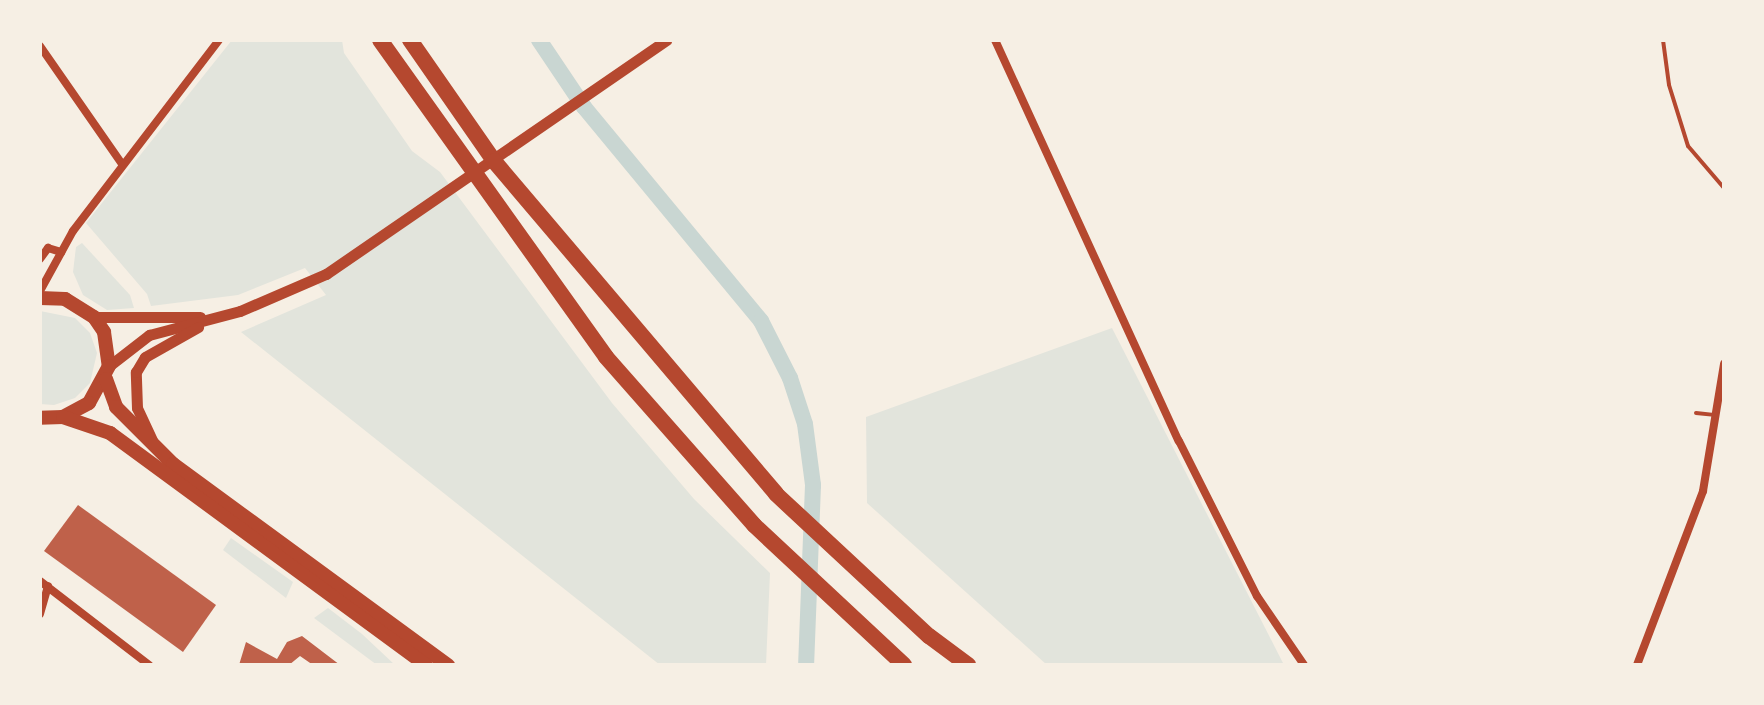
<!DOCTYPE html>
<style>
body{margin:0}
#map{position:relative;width:1764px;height:705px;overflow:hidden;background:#f6efe4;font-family:"Archivo Narrow",sans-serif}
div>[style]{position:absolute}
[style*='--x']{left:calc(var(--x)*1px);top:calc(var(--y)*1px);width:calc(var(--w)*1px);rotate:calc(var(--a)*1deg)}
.green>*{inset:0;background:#e2e4dc}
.canal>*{height:16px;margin:-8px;padding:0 8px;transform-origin:8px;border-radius:8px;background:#c9d6d2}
.building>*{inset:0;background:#bf614a}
.service>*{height:4px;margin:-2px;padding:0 2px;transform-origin:2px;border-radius:2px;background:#b5482f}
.minor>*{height:8px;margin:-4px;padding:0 4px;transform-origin:4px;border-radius:4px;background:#b5482f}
.tertiary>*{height:11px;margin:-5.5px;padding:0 5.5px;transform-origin:5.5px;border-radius:5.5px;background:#b5482f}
.primary>*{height:14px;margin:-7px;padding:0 7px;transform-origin:7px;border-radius:7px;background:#b5482f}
.motorway>*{height:16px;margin:-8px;padding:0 8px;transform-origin:8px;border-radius:8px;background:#b5482f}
span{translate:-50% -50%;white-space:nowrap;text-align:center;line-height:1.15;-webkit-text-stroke:6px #f6efe4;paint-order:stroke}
.frame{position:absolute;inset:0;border:42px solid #f6efe4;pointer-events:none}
</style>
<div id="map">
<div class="green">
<div style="clip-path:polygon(232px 40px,342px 40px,344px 53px,412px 151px,440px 172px,612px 403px,694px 499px,770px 573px,766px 665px,660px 665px,241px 332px,326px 295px,305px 268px,238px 295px,151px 306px,147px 294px,86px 223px)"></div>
<div style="clip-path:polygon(82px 243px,130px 295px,134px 308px,107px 310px,83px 295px,73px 272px,76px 247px)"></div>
<div style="clip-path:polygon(40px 311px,75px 318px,90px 333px,97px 353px,90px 383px,75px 398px,54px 405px,40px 404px)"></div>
<div style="clip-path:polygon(1112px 328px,1284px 665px,1047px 665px,867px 503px,866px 417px)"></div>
<div style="clip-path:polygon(231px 538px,293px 582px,286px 598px,223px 550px)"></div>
<div style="clip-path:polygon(328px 608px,362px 634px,395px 665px,377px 665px,314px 618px)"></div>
</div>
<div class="canal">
<div style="--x:539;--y:40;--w:81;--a:56.1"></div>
<div style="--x:584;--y:107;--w:278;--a:50.4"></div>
<div style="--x:761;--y:321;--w:64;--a:63"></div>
<div style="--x:790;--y:378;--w:48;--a:71.9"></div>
<div style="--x:805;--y:424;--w:62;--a:82.5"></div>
<div style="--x:813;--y:485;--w:180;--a:92.2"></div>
</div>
<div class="building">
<div style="clip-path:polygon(78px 505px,216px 605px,183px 652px,44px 551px)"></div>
<div style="clip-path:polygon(302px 636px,340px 665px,313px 665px,300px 656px,289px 665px,239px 665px,246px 642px,277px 659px,287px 642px)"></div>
</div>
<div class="service">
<div style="--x:1663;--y:40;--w:45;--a:82.4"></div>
<div style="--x:1669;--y:85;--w:64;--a:72.7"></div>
<div style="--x:1688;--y:146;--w:55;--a:49.4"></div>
<div style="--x:1696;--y:413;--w:18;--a:6"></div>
</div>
<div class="minor">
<div style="--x:995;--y:40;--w:441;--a:65.4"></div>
<div style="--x:1179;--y:441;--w:174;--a:63.3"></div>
<div style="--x:1257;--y:596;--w:83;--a:55.7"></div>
<div style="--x:40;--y:46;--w:144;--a:55.2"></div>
<div style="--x:40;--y:259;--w:14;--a:-54"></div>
<div style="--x:48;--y:248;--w:14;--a:17"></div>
<div style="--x:40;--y:291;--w:68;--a:-61.2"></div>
<div style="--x:73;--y:231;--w:240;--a:-52.6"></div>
<div style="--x:40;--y:581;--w:138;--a:37.6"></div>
<div style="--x:40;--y:614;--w:29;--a:-74"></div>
<div style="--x:1637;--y:665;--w:186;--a:-69.2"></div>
<div style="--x:1703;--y:491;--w:129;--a:-80.6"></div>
</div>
<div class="tertiary">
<div style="--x:94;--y:317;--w:106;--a:0"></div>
<div style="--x:109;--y:366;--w:51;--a:-37.8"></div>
<div style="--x:149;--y:335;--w:94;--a:-14.8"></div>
<div style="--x:240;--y:311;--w:94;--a:-23.3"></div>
<div style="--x:326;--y:274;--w:413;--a:-34.5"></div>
<div style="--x:152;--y:440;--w:35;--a:-115"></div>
<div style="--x:137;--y:408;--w:36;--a:-92"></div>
<div style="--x:136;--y:372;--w:17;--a:-59"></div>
<div style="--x:145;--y:357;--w:61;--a:-29.5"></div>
</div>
<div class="primary">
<div style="--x:40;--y:298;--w:25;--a:2"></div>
<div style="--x:65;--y:299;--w:34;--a:32"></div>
<div style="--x:94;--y:317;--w:18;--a:56"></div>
<div style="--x:104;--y:332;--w:34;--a:82"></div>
<div style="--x:109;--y:366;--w:42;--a:118.4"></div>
<div style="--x:89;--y:403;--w:30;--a:152"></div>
<div style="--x:63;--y:417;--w:23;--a:178"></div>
<div style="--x:106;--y:379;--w:30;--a:70"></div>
<div style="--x:116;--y:407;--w:81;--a:45"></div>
<div style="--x:173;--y:464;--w:341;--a:36.2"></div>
<div style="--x:63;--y:417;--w:50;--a:18.8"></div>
<div style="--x:110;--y:433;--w:392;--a:36.3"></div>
</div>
<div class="motorway">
<div style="--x:380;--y:40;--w:389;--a:54.5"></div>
<div style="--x:606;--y:357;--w:224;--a:48.6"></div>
<div style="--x:754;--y:525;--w:205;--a:43"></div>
<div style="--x:410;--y:40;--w:147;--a:55.2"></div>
<div style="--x:494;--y:161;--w:436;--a:49.7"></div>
<div style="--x:776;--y:494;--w:209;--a:42.9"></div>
<div style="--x:929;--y:636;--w:49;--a:36.6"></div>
</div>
<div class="frame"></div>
</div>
